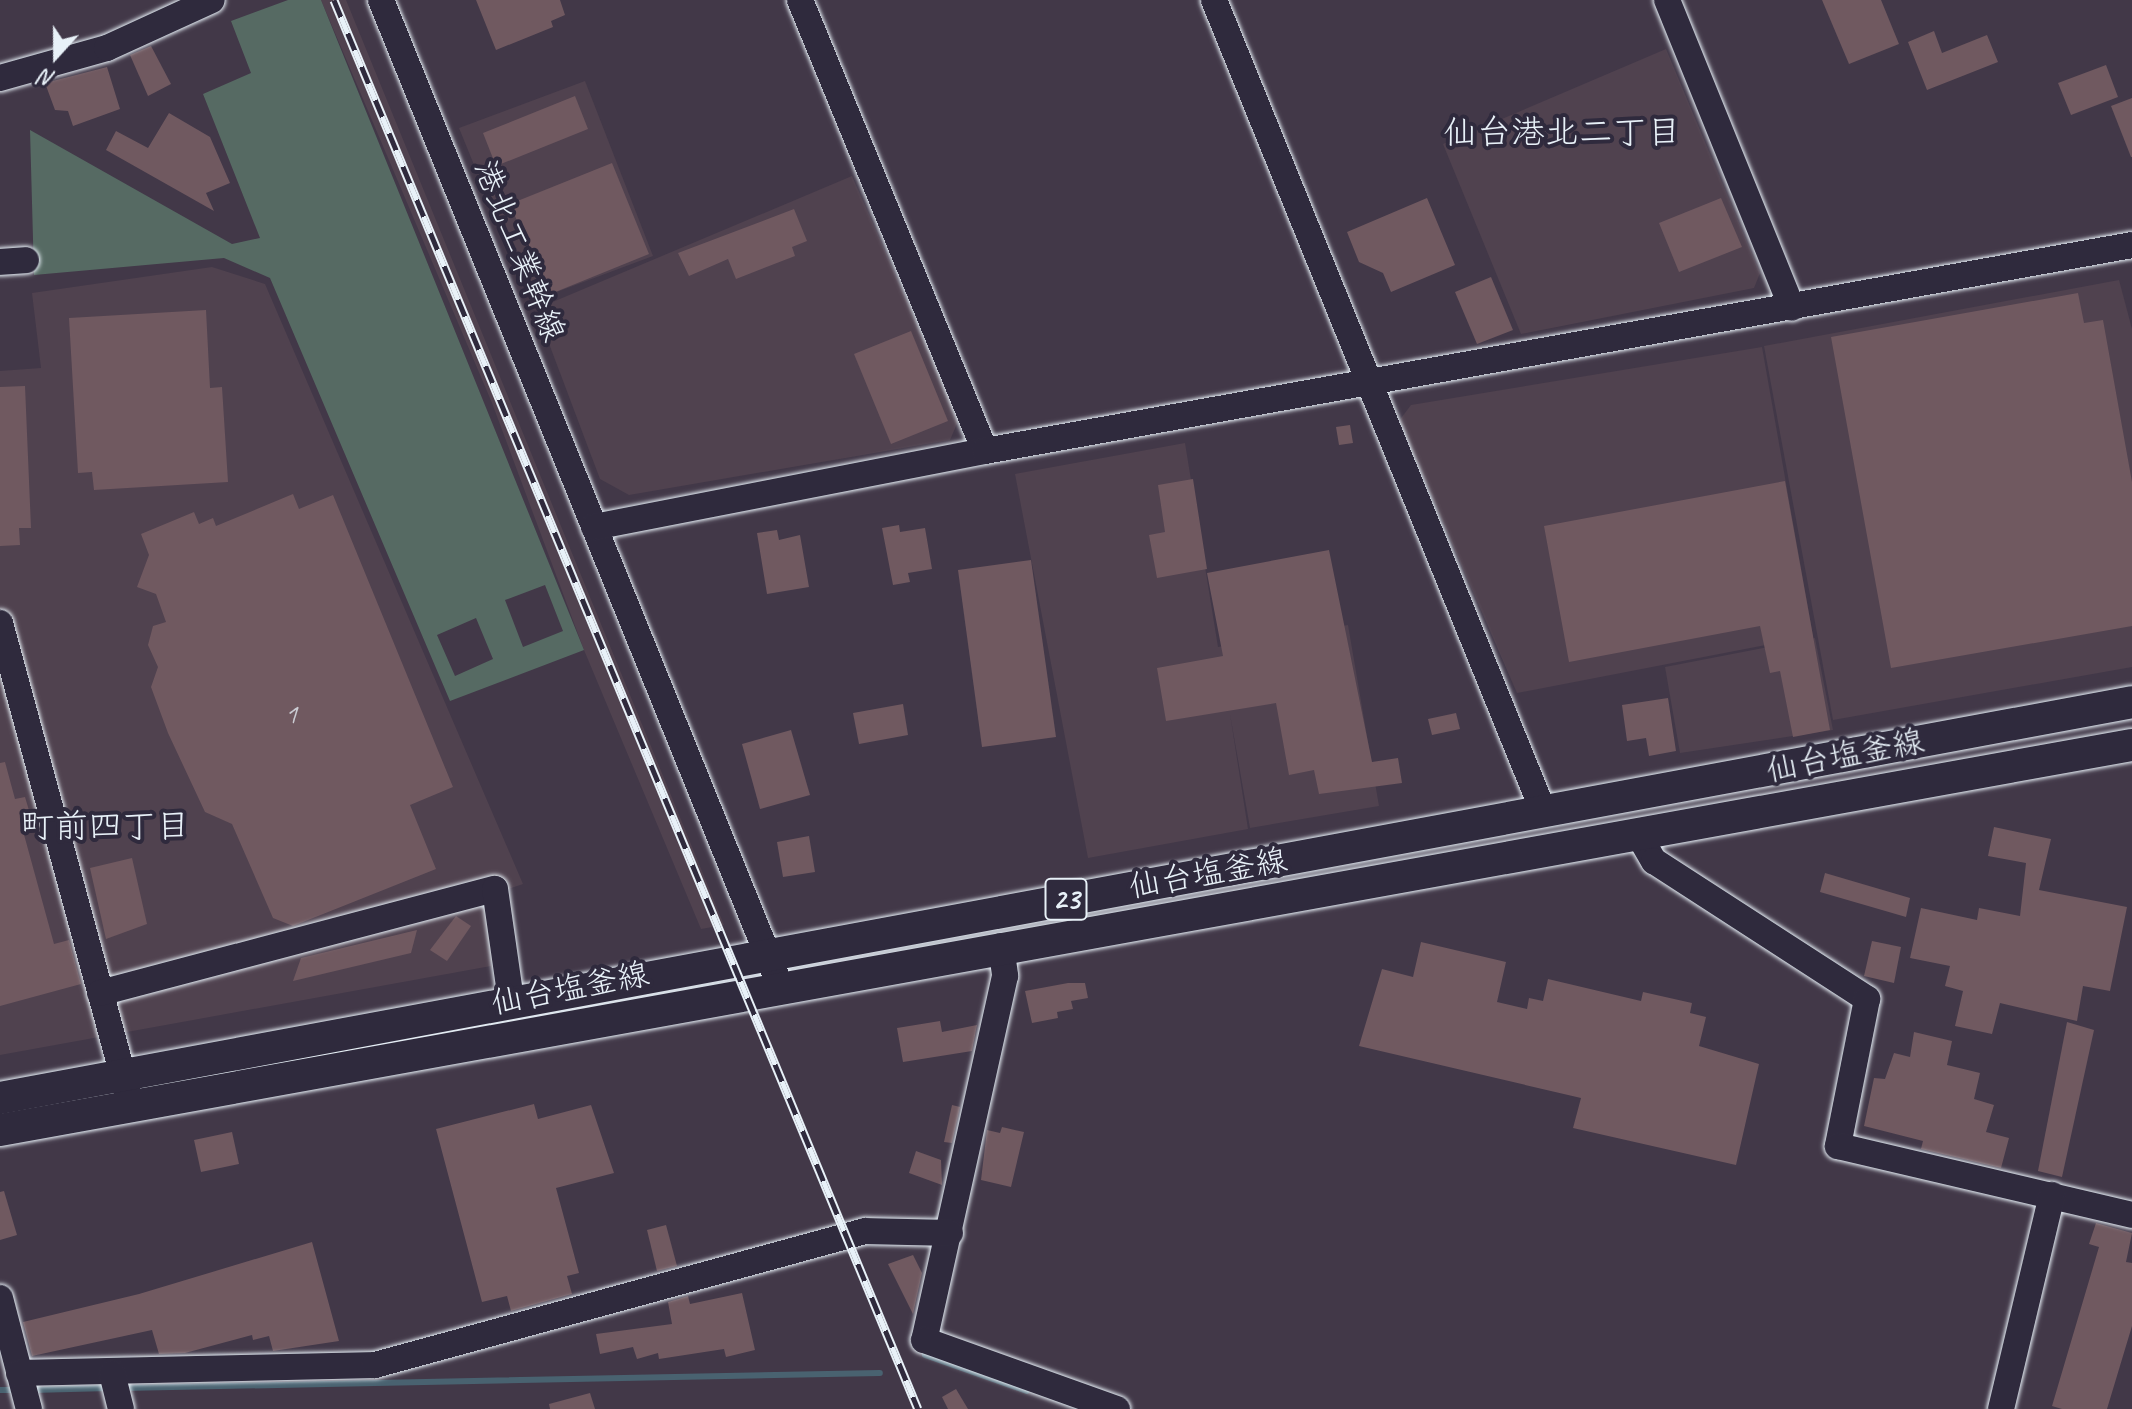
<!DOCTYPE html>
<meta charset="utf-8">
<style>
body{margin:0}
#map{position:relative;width:2132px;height:1409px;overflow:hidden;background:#423848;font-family:Caveat,"Klee One",sans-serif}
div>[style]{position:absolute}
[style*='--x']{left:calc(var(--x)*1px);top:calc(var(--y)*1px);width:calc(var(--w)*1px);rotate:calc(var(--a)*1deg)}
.built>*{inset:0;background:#50424f}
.green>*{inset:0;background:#566a63}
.stream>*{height:6px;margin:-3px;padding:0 3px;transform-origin:3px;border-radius:3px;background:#496270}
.building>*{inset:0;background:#705960}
.roads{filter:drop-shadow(0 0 2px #e8f1f8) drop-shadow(0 0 2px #e8f1f8)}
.minor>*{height:26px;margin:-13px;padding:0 13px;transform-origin:13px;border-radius:13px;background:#2f2a3d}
.major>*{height:32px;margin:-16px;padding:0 16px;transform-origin:16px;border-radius:16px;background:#2f2a3d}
.rail>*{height:9px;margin-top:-4.5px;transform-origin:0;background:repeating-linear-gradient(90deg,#2f2a3d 0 18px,#e8f1f8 0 36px);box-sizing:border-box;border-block:2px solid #e8f1f8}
span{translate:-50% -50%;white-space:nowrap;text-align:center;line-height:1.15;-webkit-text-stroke:8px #2f2a3d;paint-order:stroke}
.number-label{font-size:28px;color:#cacbd2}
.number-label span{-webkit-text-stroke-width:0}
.shield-label span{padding:2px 6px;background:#2f2a3d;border:2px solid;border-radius:6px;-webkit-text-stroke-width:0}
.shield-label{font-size:30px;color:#e8f1f8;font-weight:700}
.street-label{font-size:32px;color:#e8f1f8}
.neighbourhood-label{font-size:34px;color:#e8f1f8}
.north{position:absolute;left:16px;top:16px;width:80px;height:80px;-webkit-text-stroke:6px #2f2a3d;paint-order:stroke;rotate:201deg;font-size:22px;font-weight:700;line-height:32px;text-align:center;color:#e8f1f8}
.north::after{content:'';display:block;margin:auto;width:28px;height:36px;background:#e8f1f8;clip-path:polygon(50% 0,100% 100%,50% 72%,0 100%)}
</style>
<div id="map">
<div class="built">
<div style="clip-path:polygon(321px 0,346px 0,724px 925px,701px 929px,584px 650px,492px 403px)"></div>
<div style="clip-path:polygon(1666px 49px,1760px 273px,1754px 288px,1521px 334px,1443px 144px)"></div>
<div style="clip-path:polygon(585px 81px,653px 256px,530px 302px,459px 128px)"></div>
<div style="clip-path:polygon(852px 176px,959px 419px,950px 440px,629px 495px,600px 479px,536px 309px)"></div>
<div style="clip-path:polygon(212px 267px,265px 284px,523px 884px,505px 890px,491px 966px,0 1055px,0 371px,41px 368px,32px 293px)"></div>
<div style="clip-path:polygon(2119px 280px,2132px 329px,2132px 667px,1833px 720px,1764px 346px)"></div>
<div style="clip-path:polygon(1762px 347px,1813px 636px,1517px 693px,1399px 421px,1411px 405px)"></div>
<div style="clip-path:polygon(1185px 443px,1218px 647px,1348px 625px,1379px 806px,1250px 828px,1230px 714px,1248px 829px,1088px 858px,1015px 474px)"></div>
<div style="clip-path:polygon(1815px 638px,1833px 730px,1680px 753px,1665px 667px)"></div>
</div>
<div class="green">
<div style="clip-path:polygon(evenodd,288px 0,321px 0,584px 650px,450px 701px,270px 278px,224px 258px,34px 275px,30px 130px,232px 244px,260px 238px,203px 94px,251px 73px,231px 21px,288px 0,545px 585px,563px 631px,523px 647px,505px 600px,545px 585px,288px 0,476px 618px,493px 659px,455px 676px,437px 635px,476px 618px)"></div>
</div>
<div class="stream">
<div style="--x:925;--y:1355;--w:108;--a:19.4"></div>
<div style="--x:124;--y:1388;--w:756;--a:-1.14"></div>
<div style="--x:0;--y:1390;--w:17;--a:0"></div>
<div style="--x:32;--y:1390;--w:77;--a:-1.5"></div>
</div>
<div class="building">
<div style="clip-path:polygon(476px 0,560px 0,565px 15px,551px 21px,553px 27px,496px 50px)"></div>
<div style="clip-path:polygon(1822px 0,1881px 0,1899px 44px,1849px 64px)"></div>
<div style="clip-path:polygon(1934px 31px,1942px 53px,1987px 35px,1998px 62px,1927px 90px,1908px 42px)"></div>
<div style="clip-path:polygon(151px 46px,171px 84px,148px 96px,130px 55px)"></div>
<div style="clip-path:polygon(2106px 65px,2118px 97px,2071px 115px,2058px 83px)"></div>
<div style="clip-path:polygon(107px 67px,120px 109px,73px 126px,68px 111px,55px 110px,45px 83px)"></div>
<div style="clip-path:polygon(575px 96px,588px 129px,496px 166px,483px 133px)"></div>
<div style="clip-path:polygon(2132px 98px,2132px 157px,2131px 157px,2111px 106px)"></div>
<div style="clip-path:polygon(169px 113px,210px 137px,230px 183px,206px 193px,214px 211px,106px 150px,116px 131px,148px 148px)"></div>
<div style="clip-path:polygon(612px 163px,649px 254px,548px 295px,510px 204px)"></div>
<div style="clip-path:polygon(1427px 198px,1455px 265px,1391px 292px,1383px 273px,1359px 262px,1347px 232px)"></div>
<div style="clip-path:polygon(1721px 198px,1742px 247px,1679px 272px,1659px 223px)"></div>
<div style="clip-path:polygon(794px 209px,807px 241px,792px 247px,795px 256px,736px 279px,728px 259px,689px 276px,678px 253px)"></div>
<div style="clip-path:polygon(1491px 277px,1513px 330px,1477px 344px,1455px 292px)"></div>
<div style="clip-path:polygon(2078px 293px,2084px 323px,2103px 320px,2132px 482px,2132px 626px,1891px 668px,1831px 337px)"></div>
<div style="clip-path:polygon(206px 310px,210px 388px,222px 387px,228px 482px,94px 490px,92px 472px,78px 473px,69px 318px)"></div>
<div style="clip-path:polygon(911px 331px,948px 421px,891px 444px,854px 354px)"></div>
<div style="clip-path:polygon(25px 386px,31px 528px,19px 528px,20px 545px,0 546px,0 387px)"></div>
<div style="clip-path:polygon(1350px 425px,1353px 443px,1339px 445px,1336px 427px)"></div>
<div style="clip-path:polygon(1193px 479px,1207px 569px,1157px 578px,1149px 535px,1165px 532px,1158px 485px)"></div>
<div style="clip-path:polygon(1785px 481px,1830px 730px,1793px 737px,1780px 671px,1770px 673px,1760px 626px,1569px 662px,1544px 526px)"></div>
<div style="clip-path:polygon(293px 494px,299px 509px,333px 495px,453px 787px,410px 805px,436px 869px,293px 926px,273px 918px,232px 824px,205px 812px,168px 733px,151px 687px,158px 667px,148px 645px,153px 626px,166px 622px,156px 594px,137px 587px,149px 555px,141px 534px,194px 512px,199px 524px,213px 518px,216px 526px)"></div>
<div style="clip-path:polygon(899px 525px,900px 532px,925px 528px,932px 569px,908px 573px,910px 582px,893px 585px,882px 528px)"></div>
<div style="clip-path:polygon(777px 530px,779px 540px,800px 535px,809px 587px,767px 594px,757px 533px)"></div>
<div style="clip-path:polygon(1329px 550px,1372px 762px,1398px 758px,1402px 783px,1319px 794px,1314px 770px,1289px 775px,1276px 703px,1166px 721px,1157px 668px,1223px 656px,1207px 573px)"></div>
<div style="clip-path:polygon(1031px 560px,1056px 737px,982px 747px,958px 570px)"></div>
<div style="clip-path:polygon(1668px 698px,1676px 751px,1649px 756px,1646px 738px,1627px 741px,1622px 705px)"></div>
<div style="clip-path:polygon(903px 704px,908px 735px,859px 744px,853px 713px)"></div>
<div style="clip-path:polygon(1456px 713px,1460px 729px,1432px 735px,1428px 719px)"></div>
<div style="clip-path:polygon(791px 730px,810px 795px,760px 809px,742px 744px)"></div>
<div style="clip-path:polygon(5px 762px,15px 799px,25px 797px,31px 817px,20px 820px,54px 944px,69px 940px,81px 984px,0 1006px,0 763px)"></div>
<div style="clip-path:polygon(1994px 827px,2051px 839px,2039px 890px,2127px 907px,2110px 991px,2083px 986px,2077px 1021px,2000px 1003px,1992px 1034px,1955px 1026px,1963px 991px,1945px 986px,1950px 966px,1910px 958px,1921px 908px,1977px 920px,1979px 908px,2020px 916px,2026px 863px,1988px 856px)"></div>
<div style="clip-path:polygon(809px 836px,815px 872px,783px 877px,777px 842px)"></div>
<div style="clip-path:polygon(132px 858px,147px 924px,106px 939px,90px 868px)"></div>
<div style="clip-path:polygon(1825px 873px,1910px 898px,1906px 917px,1820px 892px)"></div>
<div style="clip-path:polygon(456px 916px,471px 926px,447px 961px,430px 950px)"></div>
<div style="clip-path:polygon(417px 930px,411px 953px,293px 981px,301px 958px)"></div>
<div style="clip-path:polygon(1872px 941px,1901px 947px,1894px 983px,1864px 976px)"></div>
<div style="clip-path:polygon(1421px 942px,1506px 962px,1497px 1002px,1527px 1009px,1529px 998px,1543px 1001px,1548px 979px,1641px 1001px,1643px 992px,1692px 1003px,1690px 1013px,1706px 1017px,1699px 1046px,1759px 1064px,1736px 1165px,1573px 1128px,1581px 1098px,1359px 1046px,1382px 969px,1413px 977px)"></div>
<div style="clip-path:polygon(1068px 983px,1085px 983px,1088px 998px,1071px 1001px,1073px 1009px,1057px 1012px,1058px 1018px,1032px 1023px,1025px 991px)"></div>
<div style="clip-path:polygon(940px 1021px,942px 1032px,977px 1025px,972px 1051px,903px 1062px,897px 1028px)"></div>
<div style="clip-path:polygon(2067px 1022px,2094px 1030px,2062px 1177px,2038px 1171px)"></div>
<div style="clip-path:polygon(1914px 1032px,1952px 1041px,1947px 1065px,1980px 1073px,1974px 1099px,1994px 1105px,1986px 1132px,2009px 1138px,2001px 1168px,1921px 1149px,1923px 1141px,1864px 1126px,1874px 1078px,1885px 1079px,1894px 1053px,1910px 1057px)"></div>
<div style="clip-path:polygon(534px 1104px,538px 1119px,591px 1105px,614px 1173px,556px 1188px,579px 1273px,567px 1276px,572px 1294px,511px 1311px,507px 1296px,482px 1302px,436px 1129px)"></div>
<div style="clip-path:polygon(952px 1105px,960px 1107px,952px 1143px,944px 1142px)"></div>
<div style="clip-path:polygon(1002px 1127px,1024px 1132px,1011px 1187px,981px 1180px,987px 1130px,1000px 1133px)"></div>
<div style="clip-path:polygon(232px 1132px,239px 1164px,201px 1172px,194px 1140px)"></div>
<div style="clip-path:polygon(916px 1151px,941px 1160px,942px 1185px,909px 1173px)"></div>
<div style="clip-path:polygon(4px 1191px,17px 1235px,0 1240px,0 1192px)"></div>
<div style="clip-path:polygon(2096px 1223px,2132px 1233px,2126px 1262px,2132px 1263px,2132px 1326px,2107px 1409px,2062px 1409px,2052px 1406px,2099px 1247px,2089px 1244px)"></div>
<div style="clip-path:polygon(666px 1225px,677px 1266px,657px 1271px,647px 1230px)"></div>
<div style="clip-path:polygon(312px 1242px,339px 1341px,273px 1351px,269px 1336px,253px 1340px,252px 1335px,185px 1353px,159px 1354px,152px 1330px,32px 1356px,23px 1322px,139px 1294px)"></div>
<div style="clip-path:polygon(913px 1255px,922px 1273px,913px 1314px,888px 1264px)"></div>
<div style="clip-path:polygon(742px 1293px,755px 1350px,726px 1357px,724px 1349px,659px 1359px,658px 1353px,637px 1359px,633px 1347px,600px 1354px,596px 1334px,672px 1324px,668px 1302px,688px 1296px,690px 1304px)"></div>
<div style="clip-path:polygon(956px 1389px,968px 1409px,948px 1409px,942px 1397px)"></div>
<div style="clip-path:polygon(590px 1393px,595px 1409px,550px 1409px,549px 1404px)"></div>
</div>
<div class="roads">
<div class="minor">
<div style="--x:381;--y:0;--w:1066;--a:67.96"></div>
<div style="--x:800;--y:0;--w:487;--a:67.7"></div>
<div style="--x:1214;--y:0;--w:877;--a:67.91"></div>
<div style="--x:1667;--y:0;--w:332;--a:67.9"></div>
<div style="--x:0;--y:78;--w:111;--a:-15.7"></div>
<div style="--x:107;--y:48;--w:115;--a:-24.6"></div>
<div style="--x:0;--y:262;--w:26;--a:-4"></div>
<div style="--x:594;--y:527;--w:398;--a:-11"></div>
<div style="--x:985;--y:451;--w:1165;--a:-10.18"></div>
<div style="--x:0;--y:623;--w:488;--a:74.8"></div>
<div style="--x:1637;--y:832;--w:34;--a:60"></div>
<div style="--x:1654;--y:861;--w:254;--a:32.9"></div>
<div style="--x:1867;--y:999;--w:150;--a:101.2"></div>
<div style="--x:1838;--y:1146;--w:302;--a:13.2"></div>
<div style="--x:1001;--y:946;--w:30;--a:82"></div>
<div style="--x:1005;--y:976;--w:373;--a:102.5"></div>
<div style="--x:924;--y:1340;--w:205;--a:19.7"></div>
<div style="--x:100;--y:993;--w:408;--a:-14.8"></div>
<div style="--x:495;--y:889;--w:112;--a:81.8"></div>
<div style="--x:0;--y:1298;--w:115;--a:75.4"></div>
<div style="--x:19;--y:1373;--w:356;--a:-1.3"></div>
<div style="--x:375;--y:1365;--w:508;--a:-15.29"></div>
<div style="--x:865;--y:1231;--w:85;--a:1.3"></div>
<div style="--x:112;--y:1373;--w:37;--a:76"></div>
<div style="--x:2001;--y:1409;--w:220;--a:-76.6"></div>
</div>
<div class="major">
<div style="--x:0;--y:1098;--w:2168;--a:-10.52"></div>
<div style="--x:0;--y:1130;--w:2166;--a:-10.24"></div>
</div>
</div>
<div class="rail">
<div style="--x:334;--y:0;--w:1525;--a:67.49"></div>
</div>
<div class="number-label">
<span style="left:291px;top:714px">1</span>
</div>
<div class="shield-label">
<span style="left:1066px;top:899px">23</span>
</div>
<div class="street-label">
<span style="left:519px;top:251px;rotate:68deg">港北工業幹線</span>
<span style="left:1845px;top:756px;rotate:-11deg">仙台塩釜線</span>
<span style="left:1208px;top:874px;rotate:-10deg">仙台塩釜線</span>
<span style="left:570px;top:989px;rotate:-11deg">仙台塩釜線</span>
</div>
<div class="neighbourhood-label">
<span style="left:1562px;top:132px">仙台港北二丁目</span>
<span style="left:105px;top:826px">町前四丁目</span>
</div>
<div class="north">N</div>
</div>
